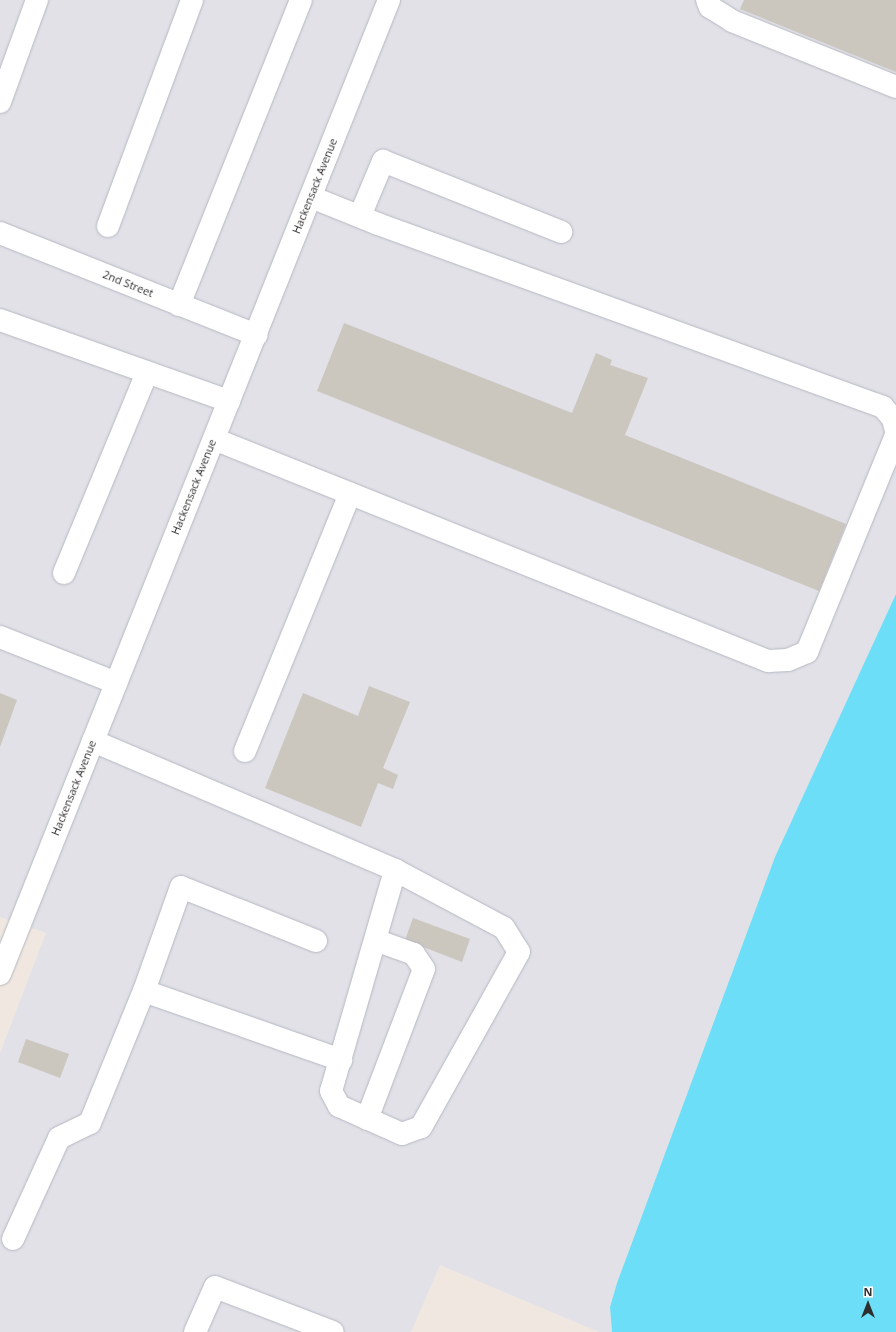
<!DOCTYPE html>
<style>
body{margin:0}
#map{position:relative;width:896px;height:1332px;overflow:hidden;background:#f0e8e0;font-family:"Open Sans",sans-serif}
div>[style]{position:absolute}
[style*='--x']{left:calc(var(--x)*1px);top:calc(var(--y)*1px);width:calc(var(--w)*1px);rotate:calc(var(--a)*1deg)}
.industrial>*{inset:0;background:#e2e1e8}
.water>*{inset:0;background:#6ddef8}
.building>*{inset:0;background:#cbc6be}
.roads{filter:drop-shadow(0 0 1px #b4b8c2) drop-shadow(0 0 1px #b4b8c2)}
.minor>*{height:22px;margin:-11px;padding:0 11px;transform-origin:11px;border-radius:11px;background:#fff}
span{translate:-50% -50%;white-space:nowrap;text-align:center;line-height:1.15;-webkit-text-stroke:3.5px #fff;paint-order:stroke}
.street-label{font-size:11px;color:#2e2e2e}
.north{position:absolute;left:848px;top:1284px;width:40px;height:40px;-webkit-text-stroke:3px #fff;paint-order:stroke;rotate:0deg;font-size:11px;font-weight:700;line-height:16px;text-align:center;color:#2e2e2e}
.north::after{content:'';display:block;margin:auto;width:14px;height:18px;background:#2e2e2e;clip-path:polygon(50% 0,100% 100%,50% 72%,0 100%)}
</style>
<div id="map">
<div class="industrial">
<div style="clip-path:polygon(0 0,896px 0,896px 596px,775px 857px,617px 1283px,610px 1307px,612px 1332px,599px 1332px,440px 1265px,411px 1332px,0 1332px,0 1053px,46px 933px,0 917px)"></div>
</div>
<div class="water">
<div style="clip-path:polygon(896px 594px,896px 1332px,612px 1332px,610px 1307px,617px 1283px,775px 857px)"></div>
</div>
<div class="building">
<div style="clip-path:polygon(744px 0,896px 0,896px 72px,740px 9px)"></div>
<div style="clip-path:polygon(344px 323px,572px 413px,596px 353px,612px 360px,610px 365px,648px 378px,625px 435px,846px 524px,819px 591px,317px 391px)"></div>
<div style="clip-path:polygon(369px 686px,410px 702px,383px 768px,398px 775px,393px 789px,378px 783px,361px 827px,265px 788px,303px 693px,358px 716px)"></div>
<div style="clip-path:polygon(0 693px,17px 700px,0 747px)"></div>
<div style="clip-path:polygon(413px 918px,470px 939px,462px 962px,405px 940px)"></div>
<div style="clip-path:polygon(26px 1039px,69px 1054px,60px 1078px,18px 1062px)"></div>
</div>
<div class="roads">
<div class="minor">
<div style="--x:707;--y:0;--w:8;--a:67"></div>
<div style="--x:710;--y:7;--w:26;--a:32"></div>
<div style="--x:732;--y:21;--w:177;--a:21.9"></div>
<div style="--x:0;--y:102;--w:109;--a:-70.1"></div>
<div style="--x:311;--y:197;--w:72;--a:21.9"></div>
<div style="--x:378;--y:224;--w:537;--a:19.92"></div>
<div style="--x:883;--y:407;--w:16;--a:50"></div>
<div style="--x:893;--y:419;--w:12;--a:76"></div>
<div style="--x:360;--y:216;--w:60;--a:-67.3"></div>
<div style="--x:383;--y:161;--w:192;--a:21.7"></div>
<div style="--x:108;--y:226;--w:241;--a:-69.6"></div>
<div style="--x:0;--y:233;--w:276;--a:21.7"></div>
<div style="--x:179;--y:305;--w:328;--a:-68.2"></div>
<div style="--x:0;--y:320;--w:243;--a:19.5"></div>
<div style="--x:214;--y:439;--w:597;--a:21.84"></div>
<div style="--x:768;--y:661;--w:20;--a:-3"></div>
<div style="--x:788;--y:660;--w:21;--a:-23"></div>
<div style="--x:807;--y:652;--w:235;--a:-67.7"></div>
<div style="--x:64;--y:573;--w:217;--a:-67.5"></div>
<div style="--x:0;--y:637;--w:125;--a:21.6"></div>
<div style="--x:93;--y:741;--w:328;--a:23.1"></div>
<div style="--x:395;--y:870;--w:123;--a:28"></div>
<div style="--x:504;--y:928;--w:28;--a:58"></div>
<div style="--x:519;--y:952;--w:201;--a:119.2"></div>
<div style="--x:421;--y:1127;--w:20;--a:160"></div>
<div style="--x:402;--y:1134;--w:69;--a:-156"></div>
<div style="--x:339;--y:1106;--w:17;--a:-118"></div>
<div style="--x:331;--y:1091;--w:230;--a:-73.8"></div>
<div style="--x:245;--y:751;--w:278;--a:-67.8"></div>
<div style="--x:316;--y:941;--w:145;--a:-158.2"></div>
<div style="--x:181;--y:887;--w:110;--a:109.6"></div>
<div style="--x:144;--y:991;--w:209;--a:19.3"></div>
<div style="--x:0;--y:974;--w:1049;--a:-68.23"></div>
<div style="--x:367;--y:1119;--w:160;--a:-69.2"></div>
<div style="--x:424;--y:969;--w:18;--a:-124"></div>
<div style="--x:414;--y:954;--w:41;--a:-160.3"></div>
<div style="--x:13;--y:1239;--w:111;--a:-65.5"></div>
<div style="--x:59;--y:1138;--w:34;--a:-26"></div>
<div style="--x:90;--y:1123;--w:143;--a:-67.8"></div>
<div style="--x:195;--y:1332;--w:49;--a:-66"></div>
<div style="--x:215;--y:1287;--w:126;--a:20.9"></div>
</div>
</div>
<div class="street-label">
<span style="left:315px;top:186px;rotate:-68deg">Hackensack Avenue</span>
<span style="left:128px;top:284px;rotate:22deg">2nd Street</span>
<span style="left:194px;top:487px;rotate:-68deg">Hackensack Avenue</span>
<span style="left:74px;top:788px;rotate:-68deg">Hackensack Avenue</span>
</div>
<div class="north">N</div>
</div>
